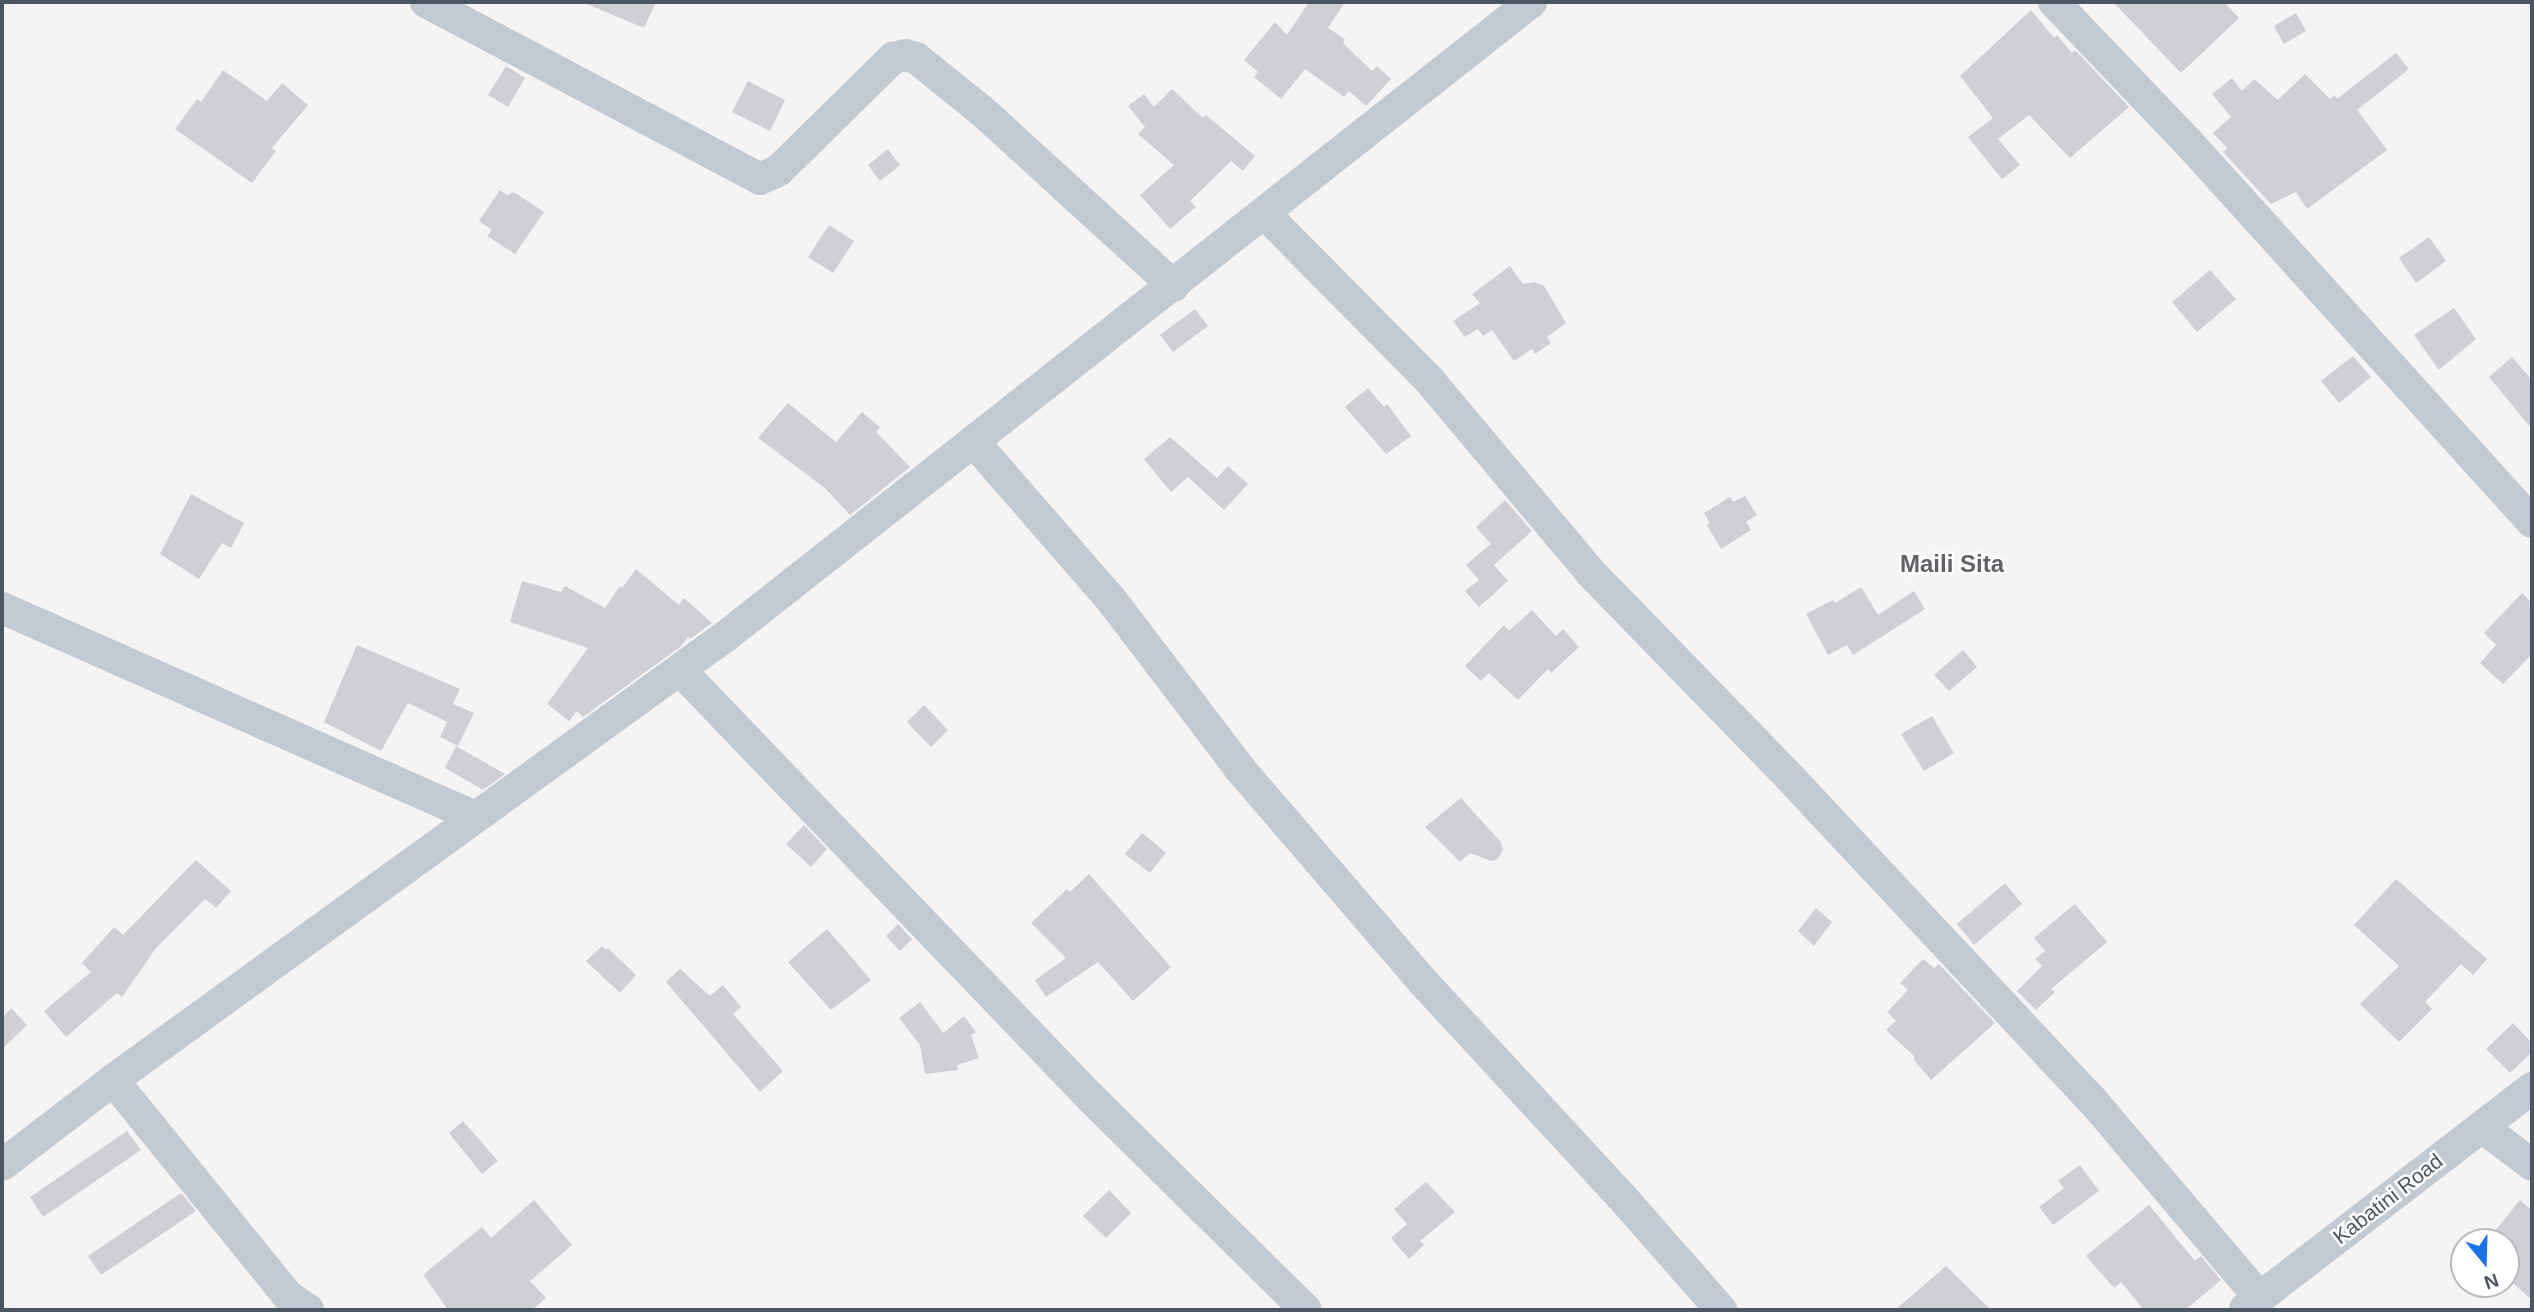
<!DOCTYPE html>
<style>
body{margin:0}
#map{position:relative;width:2534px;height:1312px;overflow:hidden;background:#f5f3f3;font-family:Helvetica,sans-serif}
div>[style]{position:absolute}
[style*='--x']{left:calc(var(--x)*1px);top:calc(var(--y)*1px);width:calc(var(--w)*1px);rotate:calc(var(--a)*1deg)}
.building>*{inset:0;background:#cdcfd5}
.minor>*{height:32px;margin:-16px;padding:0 16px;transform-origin:16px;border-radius:16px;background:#c1cad2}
span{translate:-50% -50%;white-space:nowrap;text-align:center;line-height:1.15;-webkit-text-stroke:5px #fff;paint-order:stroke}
.street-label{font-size:21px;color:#4a5661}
.quarter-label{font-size:24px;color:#5f6368;font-weight:700}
.frame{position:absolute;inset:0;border:4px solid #4a5661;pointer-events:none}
.north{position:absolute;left:2450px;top:1228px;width:70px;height:70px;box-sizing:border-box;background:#fff;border:2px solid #b7bbc0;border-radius:50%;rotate:161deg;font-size:19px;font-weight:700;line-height:28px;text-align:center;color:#4a5661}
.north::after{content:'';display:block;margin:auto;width:24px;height:32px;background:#1a73e8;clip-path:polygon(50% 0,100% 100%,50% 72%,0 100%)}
</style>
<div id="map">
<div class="building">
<div style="clip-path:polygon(582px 2px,656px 2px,644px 28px)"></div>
<div style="clip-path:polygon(1309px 2px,1345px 2px,1328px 28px,1345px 39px,1343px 43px,1372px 71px,1377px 66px,1391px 79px,1366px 106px,1349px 91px,1344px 97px,1305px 69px,1281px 99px,1254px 77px,1258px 72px,1244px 60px,1275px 22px,1287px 35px)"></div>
<div style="clip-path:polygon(2113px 2px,2224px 2px,2239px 18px,2181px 73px)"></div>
<div style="clip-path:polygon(2031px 10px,2054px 38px,2057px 35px,2072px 53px,2075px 50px,2129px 107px,2070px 158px,2029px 115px,1998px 139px,2020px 165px,2002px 179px,1968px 137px,1993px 118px,1960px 76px)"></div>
<div style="clip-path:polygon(2296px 13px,2306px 31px,2284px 44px,2274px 26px)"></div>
<div style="clip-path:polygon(2396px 53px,2409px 69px,2357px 110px,2387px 150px,2307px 209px,2296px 192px,2271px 204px,2223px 152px,2227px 148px,2213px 133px,2231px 117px,2212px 94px,2232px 78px,2242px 91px,2254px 79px,2278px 100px,2305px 74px,2330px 99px,2335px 95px,2337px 99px)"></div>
<div style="clip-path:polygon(506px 66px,525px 78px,508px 107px,488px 95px)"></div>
<div style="clip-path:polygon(223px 70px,267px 101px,282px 83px,308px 105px,272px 148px,276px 151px,252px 183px,175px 129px,197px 99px,201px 102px)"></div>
<div style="clip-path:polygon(748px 81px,785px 100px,770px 131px,732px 112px)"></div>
<div style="clip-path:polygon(1172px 89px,1203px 118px,1206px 115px,1255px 156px,1243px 171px,1231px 161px,1190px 201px,1196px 207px,1170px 229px,1140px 195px,1174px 165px,1138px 134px,1145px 127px,1128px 106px,1144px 94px,1154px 107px)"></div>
<div style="clip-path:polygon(888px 149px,900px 165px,880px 181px,868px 165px)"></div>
<div style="clip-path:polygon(500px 190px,507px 195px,514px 192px,544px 212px,515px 254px,487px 236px,492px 230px,479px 221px)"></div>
<div style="clip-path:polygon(829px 225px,854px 241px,833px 273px,808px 257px)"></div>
<div style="clip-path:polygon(2429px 237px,2446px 261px,2416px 283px,2399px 258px)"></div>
<div style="clip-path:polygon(1510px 266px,1523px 284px,1534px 282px,1544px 286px,1566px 323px,1547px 337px,1551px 343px,1535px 354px,1532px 349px,1514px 361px,1492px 330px,1483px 336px,1478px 329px,1465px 337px,1453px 321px,1480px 303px,1472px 294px)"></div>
<div style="clip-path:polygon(2210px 270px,2236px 299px,2197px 332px,2172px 302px)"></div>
<div style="clip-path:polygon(2454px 308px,2476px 339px,2439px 370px,2414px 335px)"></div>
<div style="clip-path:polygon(1195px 309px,1208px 326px,1173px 352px,1160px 335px)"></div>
<div style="clip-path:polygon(2353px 356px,2371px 377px,2339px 403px,2321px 381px)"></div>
<div style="clip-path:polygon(2512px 357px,2532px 380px,2532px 429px,2489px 377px)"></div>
<div style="clip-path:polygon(1368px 388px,1384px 407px,1387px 404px,1411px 436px,1386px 454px,1345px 407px)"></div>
<div style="clip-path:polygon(788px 403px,836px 442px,862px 412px,880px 427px,876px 432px,910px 467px,850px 515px,826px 489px,758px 438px)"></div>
<div style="clip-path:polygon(1170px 437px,1217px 478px,1228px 466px,1248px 484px,1224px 510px,1188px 477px,1171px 492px,1144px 459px)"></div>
<div style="clip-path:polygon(191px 494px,244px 523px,231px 548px,222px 543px,199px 579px,160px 554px)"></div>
<div style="clip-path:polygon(1745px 496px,1757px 515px,1746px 522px,1751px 530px,1721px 549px,1707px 525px,1710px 523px,1704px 513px,1730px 497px,1733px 502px)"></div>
<div style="clip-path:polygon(1505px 500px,1532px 531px,1494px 565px,1508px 581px,1479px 607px,1465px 591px,1479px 580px,1466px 565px,1491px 544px,1476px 527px)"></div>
<div style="clip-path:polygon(636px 569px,679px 605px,684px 598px,712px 623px,690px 639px,688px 637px,680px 647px,583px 717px,577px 711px,569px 721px,547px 704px,588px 648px,510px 622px,522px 581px,561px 592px,565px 586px,605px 608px,620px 586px,622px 588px)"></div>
<div style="clip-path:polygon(1861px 587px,1878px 615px,1914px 591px,1925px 609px,1853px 655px,1847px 645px,1828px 655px,1806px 614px,1833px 600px,1835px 603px)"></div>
<div style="clip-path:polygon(2522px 593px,2532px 603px,2532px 654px,2503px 684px,2480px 663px,2496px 645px,2484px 633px)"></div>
<div style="clip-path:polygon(1532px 610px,1556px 636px,1563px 629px,1579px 647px,1551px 673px,1548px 669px,1518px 700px,1489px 673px,1481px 681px,1465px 666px,1504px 625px,1509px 631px)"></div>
<div style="clip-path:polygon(357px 645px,460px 689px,453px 704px,474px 713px,458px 746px,440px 737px,447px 722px,408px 703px,381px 751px,324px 722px)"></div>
<div style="clip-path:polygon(1963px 650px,1977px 667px,1949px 691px,1934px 675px)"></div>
<div style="clip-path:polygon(924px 705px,948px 730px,931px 747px,907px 722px)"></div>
<div style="clip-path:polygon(1932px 716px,1954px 753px,1924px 771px,1901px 734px)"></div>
<div style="clip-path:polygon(456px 746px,505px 774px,483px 790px,445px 768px)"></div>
<div style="clip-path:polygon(1461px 798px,1500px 841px,1503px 849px,1498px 859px,1491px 861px,1470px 853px,1460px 862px,1425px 827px)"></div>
<div style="clip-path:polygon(804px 825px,827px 849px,811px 867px,786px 844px)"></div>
<div style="clip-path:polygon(1142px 833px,1166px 853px,1150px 873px,1125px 854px)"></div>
<div style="clip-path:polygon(196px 860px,231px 891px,216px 908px,205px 899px,156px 948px,122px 997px,117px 993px,66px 1037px,44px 1011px,91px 972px,82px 963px,114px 927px,123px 935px)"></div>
<div style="clip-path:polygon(1089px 874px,1171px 967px,1133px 1001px,1098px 962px,1046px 997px,1035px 980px,1066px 958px,1031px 923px,1067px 889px,1070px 892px)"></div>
<div style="clip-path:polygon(2396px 879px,2487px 959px,2473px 975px,2461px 964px,2425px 1002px,2432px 1009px,2399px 1042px,2360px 1004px,2399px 966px,2354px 925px)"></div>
<div style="clip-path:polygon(2005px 883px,2022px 904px,1974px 945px,1957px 924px)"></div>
<div style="clip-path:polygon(2075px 904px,2107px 942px,2051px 989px,2055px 992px,2036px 1010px,2017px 991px,2042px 966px,2035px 959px,2045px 951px,2034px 938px)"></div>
<div style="clip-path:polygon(1816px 908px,1832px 922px,1814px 946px,1798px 931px)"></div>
<div style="clip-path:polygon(898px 924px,912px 939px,900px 951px,886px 936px)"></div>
<div style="clip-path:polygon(827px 929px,871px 980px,831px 1010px,788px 962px)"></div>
<div style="clip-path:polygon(602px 946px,606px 950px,608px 948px,636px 975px,620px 993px,586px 961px)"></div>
<div style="clip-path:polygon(1923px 959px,1934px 968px,1939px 964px,1995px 1023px,1931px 1080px,1913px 1059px,1915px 1057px,1886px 1030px,1896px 1021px,1887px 1012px,1908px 990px,1900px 983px)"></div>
<div style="clip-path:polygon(680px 969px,710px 996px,723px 985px,741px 1007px,733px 1014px,783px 1071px,760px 1092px,666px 982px)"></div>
<div style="clip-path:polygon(920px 1002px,943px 1033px,964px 1016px,976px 1032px,971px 1035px,979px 1058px,957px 1065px,958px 1070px,925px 1074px,920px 1045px,899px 1018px)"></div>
<div style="clip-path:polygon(11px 1008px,27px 1025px,2px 1049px,2px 1018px)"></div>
<div style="clip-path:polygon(2513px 1023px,2532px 1043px,2532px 1052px,2510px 1073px,2486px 1049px)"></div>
<div style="clip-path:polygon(463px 1121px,498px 1161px,482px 1174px,449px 1133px)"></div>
<div style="clip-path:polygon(127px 1131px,141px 1150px,43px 1217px,30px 1197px)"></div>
<div style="clip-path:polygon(2080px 1165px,2099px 1191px,2053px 1225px,2039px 1207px,2064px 1188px,2058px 1181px)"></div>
<div style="clip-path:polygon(1426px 1182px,1455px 1212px,1420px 1241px,1424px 1245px,1409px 1259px,1391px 1238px,1407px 1224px,1394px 1209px)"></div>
<div style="clip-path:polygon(1109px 1190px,1131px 1213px,1106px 1238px,1083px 1216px)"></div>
<div style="clip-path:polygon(181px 1193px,196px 1211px,101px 1275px,88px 1256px)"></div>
<div style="clip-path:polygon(534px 1200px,572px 1245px,530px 1281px,546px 1298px,532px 1310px,448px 1310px,424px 1276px,425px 1273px,482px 1227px,491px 1238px)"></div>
<div style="clip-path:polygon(2520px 1200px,2532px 1210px,2532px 1300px,2506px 1277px,2506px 1242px,2486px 1242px)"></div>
<div style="clip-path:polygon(2149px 1205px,2195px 1261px,2201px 1256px,2221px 1280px,2185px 1310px,2144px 1310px,2121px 1282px,2114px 1288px,2086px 1256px)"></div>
<div style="clip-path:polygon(1946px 1266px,1991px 1310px,1895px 1310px)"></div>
</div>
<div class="minor">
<div style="--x:426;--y:2;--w:378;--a:27.9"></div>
<div style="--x:760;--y:179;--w:21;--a:-25"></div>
<div style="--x:779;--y:170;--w:160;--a:-44.5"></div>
<div style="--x:893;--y:58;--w:13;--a:-13"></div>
<div style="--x:906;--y:55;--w:10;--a:17"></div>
<div style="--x:916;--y:58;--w:83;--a:38.7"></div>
<div style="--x:981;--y:110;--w:261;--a:42.4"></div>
<div style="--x:2054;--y:2;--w:192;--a:46.3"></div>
<div style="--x:2187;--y:141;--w:514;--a:47.84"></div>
<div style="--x:1265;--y:214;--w:235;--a:45.3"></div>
<div style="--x:1430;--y:381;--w:253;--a:50"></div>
<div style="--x:1593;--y:575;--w:290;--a:45.8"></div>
<div style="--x:1795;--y:783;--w:434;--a:46.9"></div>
<div style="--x:2092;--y:1100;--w:260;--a:49.7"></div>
<div style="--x:974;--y:442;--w:212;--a:49"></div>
<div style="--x:1113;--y:602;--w:210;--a:52.7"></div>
<div style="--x:1240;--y:769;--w:285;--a:49.3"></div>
<div style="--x:1426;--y:985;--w:287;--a:47.3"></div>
<div style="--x:1621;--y:1196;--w:152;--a:48.7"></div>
<div style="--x:2;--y:608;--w:517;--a:23.84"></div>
<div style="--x:680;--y:670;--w:592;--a:46.16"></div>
<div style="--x:1090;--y:1097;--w:303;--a:44.6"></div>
<div style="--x:113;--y:1080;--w:279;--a:51"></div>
<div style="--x:289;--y:1297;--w:23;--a:34"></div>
<div style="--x:2482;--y:1127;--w:63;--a:37.2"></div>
<div style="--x:2;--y:1165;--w:140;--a:-37.4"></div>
<div style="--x:113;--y:1080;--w:757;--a:-35.92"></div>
<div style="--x:726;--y:636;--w:1025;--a:-38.22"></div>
<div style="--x:2245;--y:1309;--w:362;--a:-37.6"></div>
</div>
<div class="street-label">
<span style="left:2388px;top:1199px;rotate:-38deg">Kabatini Road</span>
</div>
<div class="quarter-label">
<span style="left:1952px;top:564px">Maili Sita</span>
</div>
<div class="frame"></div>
<div class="north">N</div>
</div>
